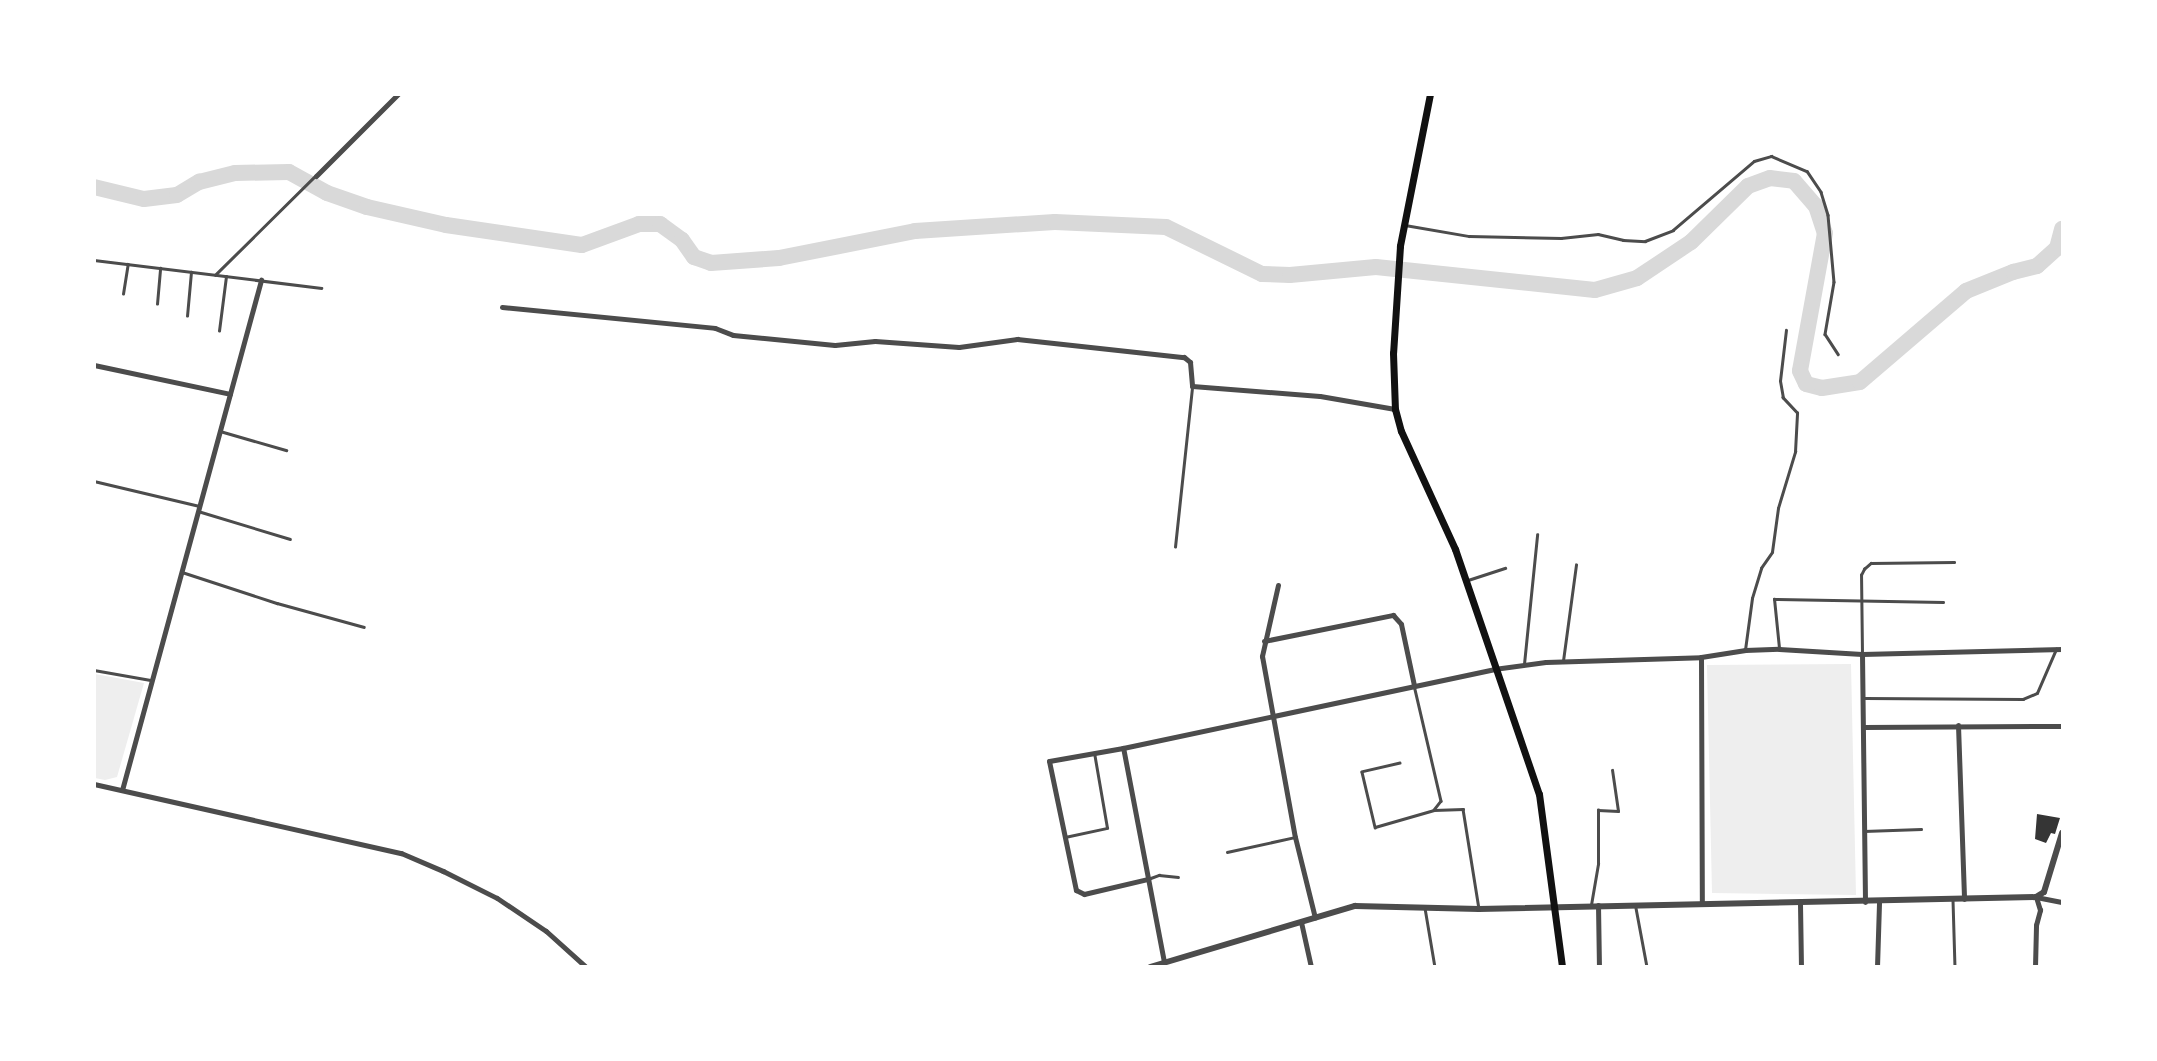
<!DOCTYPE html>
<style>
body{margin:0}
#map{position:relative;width:2157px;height:1061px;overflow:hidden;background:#fff;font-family:"Sofia Sans Condensed",sans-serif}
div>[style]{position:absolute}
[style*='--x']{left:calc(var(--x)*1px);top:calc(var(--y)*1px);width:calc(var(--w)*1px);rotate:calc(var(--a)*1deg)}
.green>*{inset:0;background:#eee}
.river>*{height:16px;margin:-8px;padding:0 8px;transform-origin:8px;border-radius:8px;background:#d9d9d9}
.building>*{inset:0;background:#353535}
.service>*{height:2.5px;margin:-1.25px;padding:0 1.25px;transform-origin:1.25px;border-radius:1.25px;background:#4c4c4c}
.minor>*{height:5px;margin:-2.5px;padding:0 2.5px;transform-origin:2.5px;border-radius:2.5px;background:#4c4c4c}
.tertiary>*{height:6px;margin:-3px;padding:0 3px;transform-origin:3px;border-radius:3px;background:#4c4c4c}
.secondary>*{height:7px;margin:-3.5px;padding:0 3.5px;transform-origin:3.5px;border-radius:3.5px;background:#111}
span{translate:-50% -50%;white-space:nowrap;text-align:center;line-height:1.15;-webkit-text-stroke:7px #fff;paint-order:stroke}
.frame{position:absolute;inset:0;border:96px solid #fff;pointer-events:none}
</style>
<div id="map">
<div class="green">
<div style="clip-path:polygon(1851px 664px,1856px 895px,1712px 893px,1707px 665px)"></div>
<div style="clip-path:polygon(95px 674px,144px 683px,117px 777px,105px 780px,95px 778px)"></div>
</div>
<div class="river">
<div style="--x:94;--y:187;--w:51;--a:13.5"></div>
<div style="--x:144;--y:199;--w:33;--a:-7"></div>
<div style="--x:177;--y:195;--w:26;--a:-31"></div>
<div style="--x:199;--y:182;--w:37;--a:-14"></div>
<div style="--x:235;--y:173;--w:54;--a:-1.1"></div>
<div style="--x:289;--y:172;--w:43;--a:28.9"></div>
<div style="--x:327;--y:193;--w:42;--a:19.3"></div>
<div style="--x:367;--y:207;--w:81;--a:12.8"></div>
<div style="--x:446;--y:225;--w:137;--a:8.4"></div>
<div style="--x:582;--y:245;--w:61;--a:-20.2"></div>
<div style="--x:639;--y:224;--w:21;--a:0"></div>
<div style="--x:660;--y:224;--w:27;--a:36"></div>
<div style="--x:682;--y:240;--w:21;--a:55"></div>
<div style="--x:694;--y:257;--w:18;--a:19"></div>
<div style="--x:711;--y:263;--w:68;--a:-4.2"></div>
<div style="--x:779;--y:258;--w:139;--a:-11.2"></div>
<div style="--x:915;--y:231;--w:140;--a:-3.7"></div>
<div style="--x:1055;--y:222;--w:111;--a:2.6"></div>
<div style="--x:1166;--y:227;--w:107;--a:26.1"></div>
<div style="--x:1262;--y:274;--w:28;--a:2"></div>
<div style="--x:1290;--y:275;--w:86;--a:-5.3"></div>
<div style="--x:1376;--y:267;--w:220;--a:6"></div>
<div style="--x:1595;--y:290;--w:44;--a:-15.9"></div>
<div style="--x:1637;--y:278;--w:65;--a:-33.7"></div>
<div style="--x:1691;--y:242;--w:80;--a:-44.5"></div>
<div style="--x:1748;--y:186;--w:23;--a:-20"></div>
<div style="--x:1770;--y:178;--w:24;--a:7"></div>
<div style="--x:1794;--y:181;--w:33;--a:49"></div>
<div style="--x:1816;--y:206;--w:28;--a:72"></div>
<div style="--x:1825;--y:233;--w:140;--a:100.3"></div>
<div style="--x:1800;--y:371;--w:14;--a:65"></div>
<div style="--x:1806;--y:384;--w:16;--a:14"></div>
<div style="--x:1822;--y:388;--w:38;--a:-9"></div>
<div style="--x:1860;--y:382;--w:140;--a:-40.6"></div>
<div style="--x:1966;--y:291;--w:51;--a:-22"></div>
<div style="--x:2013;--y:272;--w:25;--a:-14"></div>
<div style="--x:2037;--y:266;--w:27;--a:-42"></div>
<div style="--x:2057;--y:248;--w:20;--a:-75"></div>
</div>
<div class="building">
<div style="clip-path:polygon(2037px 814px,2060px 818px,2055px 834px,2051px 833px,2046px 843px,2035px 839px)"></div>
</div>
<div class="service">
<div style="--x:1405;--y:225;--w:65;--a:9.8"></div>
<div style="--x:1469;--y:236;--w:92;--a:1.2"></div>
<div style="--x:1561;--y:238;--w:37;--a:-6"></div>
<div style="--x:1598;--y:234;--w:26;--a:13"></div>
<div style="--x:1623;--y:240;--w:22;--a:3"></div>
<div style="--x:1645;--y:241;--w:30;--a:-21"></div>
<div style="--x:1673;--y:230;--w:106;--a:-40.4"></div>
<div style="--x:1754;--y:161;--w:18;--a:-16"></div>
<div style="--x:1771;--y:156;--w:39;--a:23"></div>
<div style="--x:1807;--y:171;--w:25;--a:56"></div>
<div style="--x:1821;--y:192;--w:24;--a:73"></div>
<div style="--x:1828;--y:215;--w:67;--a:84.9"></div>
<div style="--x:1834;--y:282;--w:53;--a:99.8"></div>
<div style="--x:1825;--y:334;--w:24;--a:57"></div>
<div style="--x:94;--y:260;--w:229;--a:7"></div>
<div style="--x:215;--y:275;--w:141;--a:-44.7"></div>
<div style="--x:123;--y:294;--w:30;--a:-81"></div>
<div style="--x:157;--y:304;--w:36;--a:-85"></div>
<div style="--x:187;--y:316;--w:44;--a:-84.8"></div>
<div style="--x:219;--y:331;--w:55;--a:-82.7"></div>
<div style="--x:220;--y:431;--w:69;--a:16.1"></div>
<div style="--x:94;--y:481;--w:109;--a:13.3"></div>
<div style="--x:198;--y:511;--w:96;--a:16.9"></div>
<div style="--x:1175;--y:547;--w:161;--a:-83.9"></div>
<div style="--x:182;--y:572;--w:100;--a:18.1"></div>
<div style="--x:277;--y:603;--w:90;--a:15.4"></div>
<div style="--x:1468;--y:580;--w:39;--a:-18"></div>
<div style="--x:1779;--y:648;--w:49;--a:-95.8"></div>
<div style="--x:1774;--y:599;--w:169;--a:1"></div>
<div style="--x:1745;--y:650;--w:52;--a:-82.3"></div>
<div style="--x:1752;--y:598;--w:31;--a:-73"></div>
<div style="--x:1761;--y:568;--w:19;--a:-55"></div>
<div style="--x:1772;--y:552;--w:44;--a:-82.2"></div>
<div style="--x:1778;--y:508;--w:59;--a:-73.1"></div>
<div style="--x:1795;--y:452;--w:39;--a:-87"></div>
<div style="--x:1797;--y:413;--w:21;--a:-133"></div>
<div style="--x:1783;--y:398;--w:17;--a:-100"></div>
<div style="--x:1780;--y:381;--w:51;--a:-83.3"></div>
<div style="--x:1862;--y:654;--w:79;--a:-90.7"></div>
<div style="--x:1861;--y:575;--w:7;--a:-63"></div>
<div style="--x:1864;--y:569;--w:9;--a:-41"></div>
<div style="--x:1871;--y:563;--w:83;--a:-0.7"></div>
<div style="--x:1563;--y:661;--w:97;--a:-82.3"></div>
<div style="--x:1524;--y:664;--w:130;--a:-84.2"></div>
<div style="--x:94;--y:670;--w:57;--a:10.1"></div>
<div style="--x:1414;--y:685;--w:119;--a:76.9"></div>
<div style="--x:1441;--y:801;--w:11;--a:128"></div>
<div style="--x:1865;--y:698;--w:158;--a:0.4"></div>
<div style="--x:2023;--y:699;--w:15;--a:-23"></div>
<div style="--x:2037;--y:693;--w:48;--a:-66.6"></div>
<div style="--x:1400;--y:763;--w:39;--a:167"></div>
<div style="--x:1362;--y:772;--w:57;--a:76.7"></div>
<div style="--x:1375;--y:827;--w:61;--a:-16.1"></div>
<div style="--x:1434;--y:810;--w:29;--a:-2"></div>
<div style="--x:1463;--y:809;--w:101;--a:80.9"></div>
<div style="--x:1864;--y:831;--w:57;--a:-2"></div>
<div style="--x:1065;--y:837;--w:43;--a:-12.1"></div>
<div style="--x:1107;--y:828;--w:76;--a:-99.8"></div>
<div style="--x:1227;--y:852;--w:70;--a:-12.4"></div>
<div style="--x:1148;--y:879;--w:12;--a:-20"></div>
<div style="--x:1159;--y:875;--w:19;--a:6"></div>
<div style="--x:1953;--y:900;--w:67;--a:88.3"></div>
<div style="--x:1591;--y:905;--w:42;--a:-80.3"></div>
<div style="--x:1598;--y:864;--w:54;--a:-90"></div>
<div style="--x:1598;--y:810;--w:20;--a:3"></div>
<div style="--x:1618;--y:811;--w:41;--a:-98.3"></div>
<div style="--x:1425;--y:908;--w:60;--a:80.4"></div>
<div style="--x:1636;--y:908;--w:60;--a:79.4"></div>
</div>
<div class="minor">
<div style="--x:316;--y:176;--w:116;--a:-45"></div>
<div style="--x:502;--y:307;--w:214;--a:5.6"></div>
<div style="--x:715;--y:328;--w:19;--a:21"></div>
<div style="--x:733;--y:335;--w:102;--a:5.6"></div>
<div style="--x:835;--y:345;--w:40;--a:-5.7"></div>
<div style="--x:875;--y:341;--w:84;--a:4.1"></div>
<div style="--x:959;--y:347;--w:59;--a:-7.9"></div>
<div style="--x:1017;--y:339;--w:168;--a:6.2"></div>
<div style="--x:1184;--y:357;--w:8;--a:40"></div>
<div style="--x:1190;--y:362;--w:24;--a:85"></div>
<div style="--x:1192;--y:386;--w:128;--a:4.5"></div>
<div style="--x:1320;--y:396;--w:76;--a:9.8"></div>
<div style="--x:94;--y:365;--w:139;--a:12"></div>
<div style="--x:1278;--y:585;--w:73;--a:102.7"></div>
<div style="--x:1262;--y:656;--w:184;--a:79.7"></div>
<div style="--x:1295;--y:837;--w:83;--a:76.1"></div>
<div style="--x:1264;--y:641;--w:132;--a:-11.4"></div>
<div style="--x:1393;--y:615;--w:12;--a:48"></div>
<div style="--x:1401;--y:624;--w:62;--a:78"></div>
<div style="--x:1862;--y:654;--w:248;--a:89.3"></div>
<div style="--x:1701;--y:657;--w:245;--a:89.8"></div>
<div style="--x:1958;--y:725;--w:174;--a:88"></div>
<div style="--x:1863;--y:727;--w:199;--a:-0.3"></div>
<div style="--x:1123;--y:748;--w:75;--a:170"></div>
<div style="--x:1049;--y:761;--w:132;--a:78.2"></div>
<div style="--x:1076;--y:890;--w:9;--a:27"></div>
<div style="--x:1084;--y:894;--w:66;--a:-13.2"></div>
<div style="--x:94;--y:784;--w:315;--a:12.7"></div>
<div style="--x:401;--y:853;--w:46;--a:23.2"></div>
<div style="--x:443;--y:871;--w:60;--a:26.6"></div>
<div style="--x:497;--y:898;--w:59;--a:34"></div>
<div style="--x:546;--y:931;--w:54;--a:42"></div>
<div style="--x:122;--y:790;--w:529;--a:-74.75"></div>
<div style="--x:2036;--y:897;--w:26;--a:11"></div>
<div style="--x:1800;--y:904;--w:63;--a:89.1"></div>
<div style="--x:1598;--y:905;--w:62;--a:89.1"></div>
<div style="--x:1301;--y:922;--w:46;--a:77.5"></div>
<div style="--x:1164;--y:962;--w:218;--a:-100.8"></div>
<div style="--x:1123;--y:748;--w:379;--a:-12"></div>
<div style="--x:1494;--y:669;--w:52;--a:-7.7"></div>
<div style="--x:1546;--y:662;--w:155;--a:-1.8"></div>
<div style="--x:1701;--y:657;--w:45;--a:-9"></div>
<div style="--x:1745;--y:650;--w:34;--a:-2"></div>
<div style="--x:1779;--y:649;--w:83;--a:3.4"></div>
<div style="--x:1862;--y:654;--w:200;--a:-1.4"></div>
<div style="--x:1877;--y:967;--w:65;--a:-88.2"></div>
<div style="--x:2035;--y:967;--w:42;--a:-88.6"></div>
<div style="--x:2036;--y:925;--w:16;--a:-75"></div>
<div style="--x:2040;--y:910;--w:14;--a:-107"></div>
</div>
<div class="tertiary">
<div style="--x:1150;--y:967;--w:214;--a:-16.6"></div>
<div style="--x:1355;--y:906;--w:124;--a:1.4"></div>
<div style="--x:1479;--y:909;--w:557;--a:-1.23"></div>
<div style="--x:2036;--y:897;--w:9;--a:-32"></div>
<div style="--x:2044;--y:892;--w:62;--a:-73"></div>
</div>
<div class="secondary">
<div style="--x:1430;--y:94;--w:155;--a:101.2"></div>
<div style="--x:1400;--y:246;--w:107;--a:93.7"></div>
<div style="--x:1393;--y:353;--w:56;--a:88"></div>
<div style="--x:1395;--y:409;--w:23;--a:75"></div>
<div style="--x:1401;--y:431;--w:130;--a:65.4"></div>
<div style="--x:1455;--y:549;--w:259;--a:71.1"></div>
<div style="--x:1539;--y:794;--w:175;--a:82.4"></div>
</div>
<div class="frame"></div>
</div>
